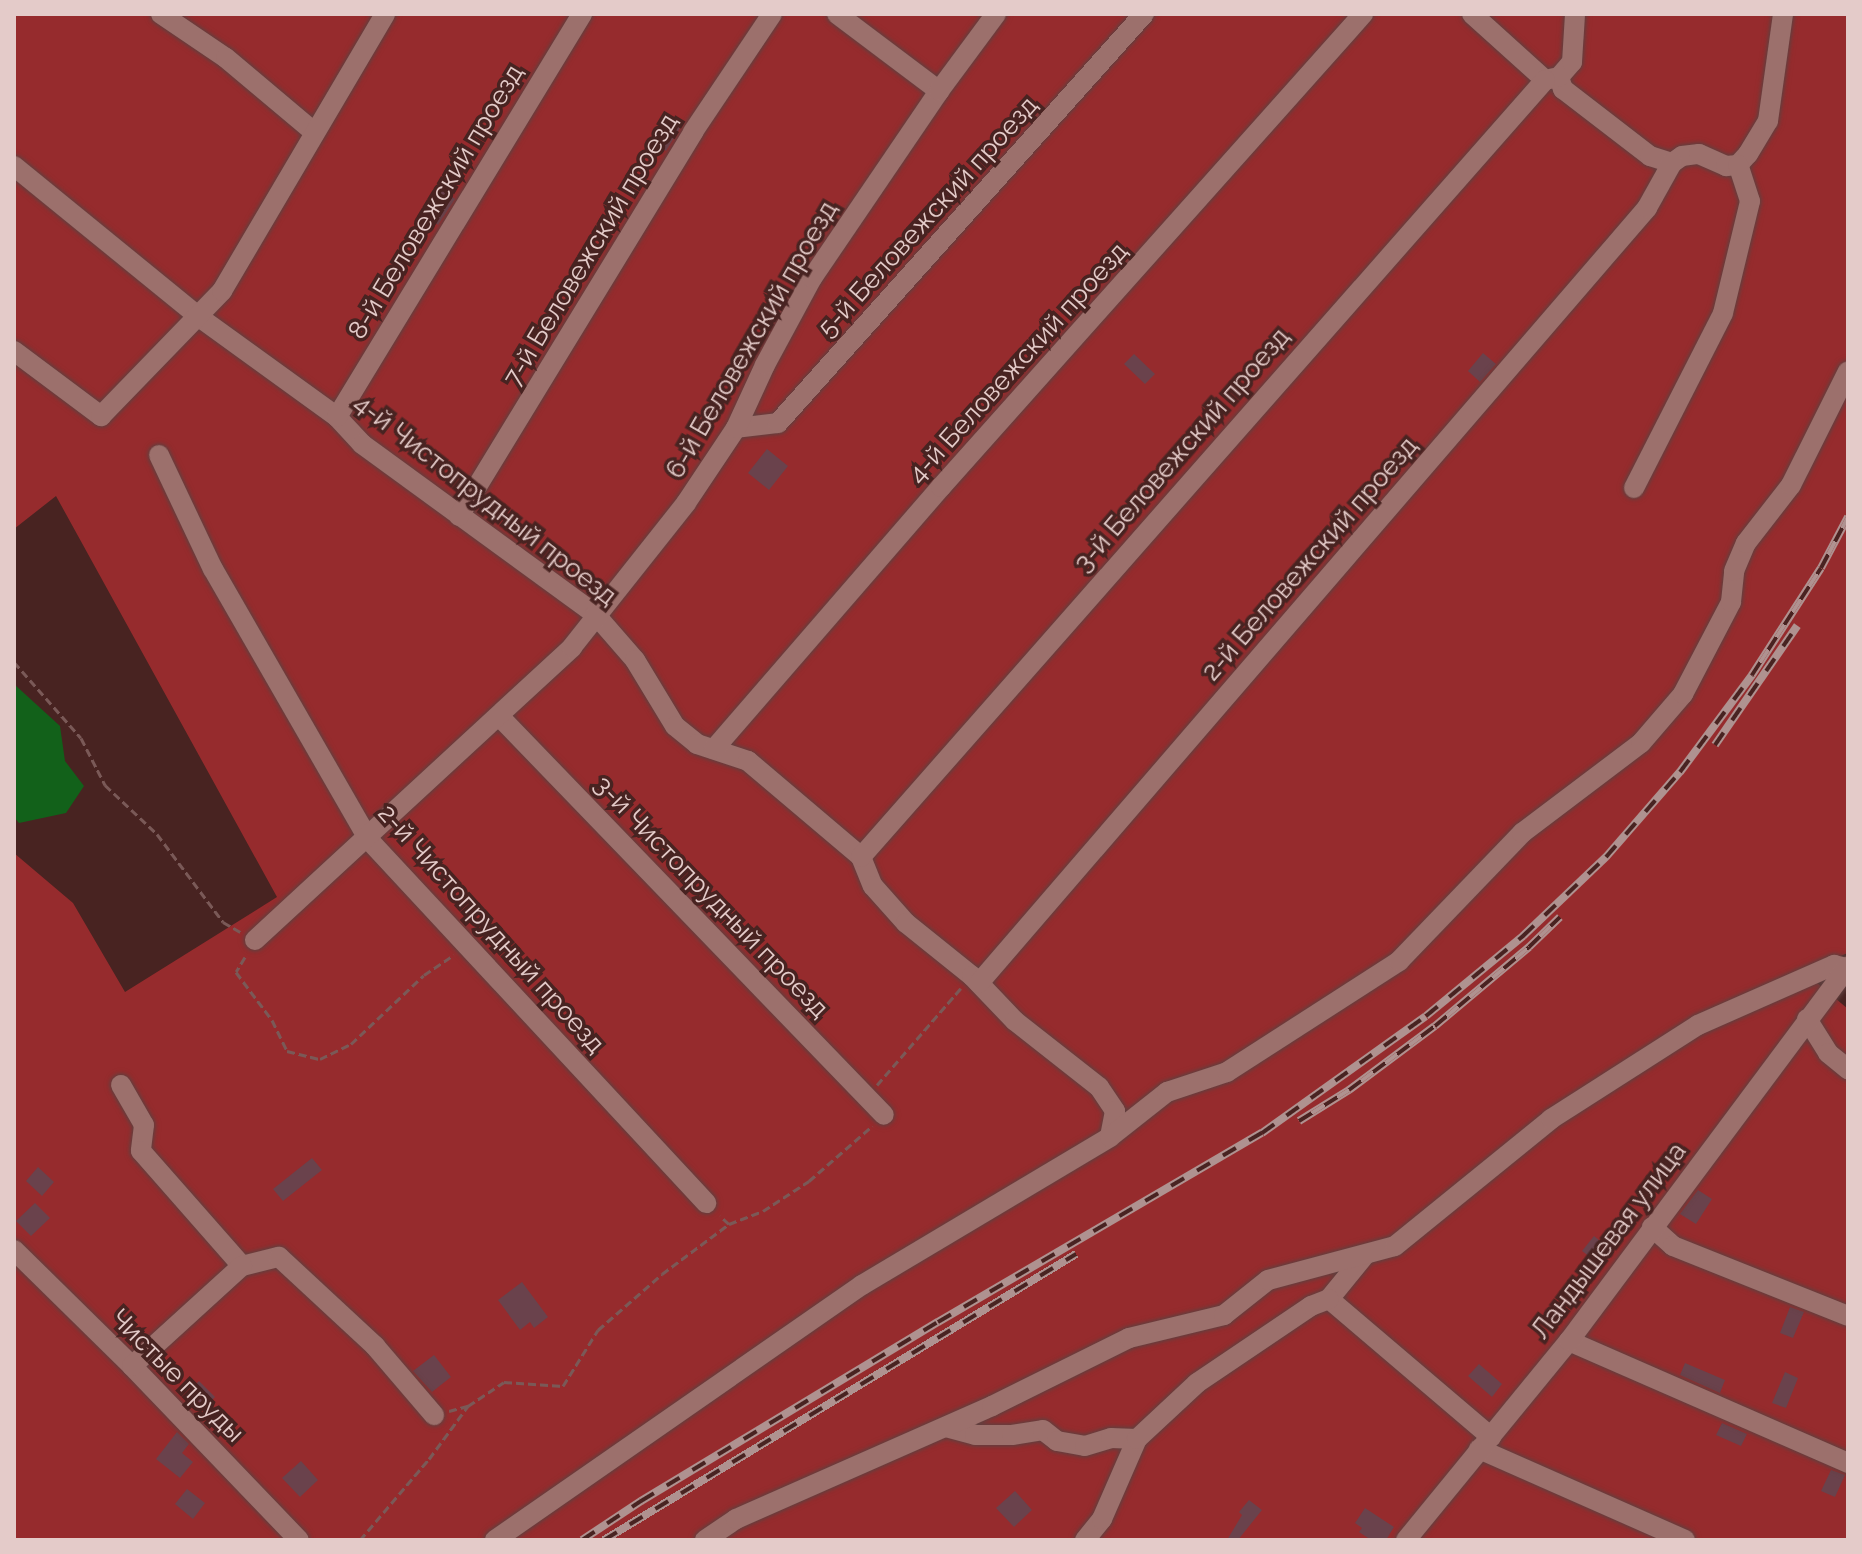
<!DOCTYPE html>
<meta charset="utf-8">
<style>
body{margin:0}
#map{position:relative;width:1862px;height:1554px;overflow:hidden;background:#482321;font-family:Raleway,sans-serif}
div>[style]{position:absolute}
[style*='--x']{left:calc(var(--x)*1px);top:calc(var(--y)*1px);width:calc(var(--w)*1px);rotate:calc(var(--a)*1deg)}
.green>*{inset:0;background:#962b2d}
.water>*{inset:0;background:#12611a}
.building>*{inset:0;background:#6a424c}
.path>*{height:3px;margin-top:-1.5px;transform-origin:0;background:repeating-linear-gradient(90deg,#7a5957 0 8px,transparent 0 12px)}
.roads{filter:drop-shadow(0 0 2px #60403f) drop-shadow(0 0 2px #60403f)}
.minor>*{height:20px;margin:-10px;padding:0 10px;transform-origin:10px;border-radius:10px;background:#9c706c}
.rail>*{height:8px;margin-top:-4px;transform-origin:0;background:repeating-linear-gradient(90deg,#482321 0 15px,#af9290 0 30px);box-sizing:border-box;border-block:2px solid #af9290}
span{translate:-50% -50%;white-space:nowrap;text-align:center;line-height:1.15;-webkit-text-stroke:7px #482321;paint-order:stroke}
.street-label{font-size:26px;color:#e4cbc9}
.frame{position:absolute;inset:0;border:16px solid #e4cbc9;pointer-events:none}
</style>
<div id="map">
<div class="green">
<div style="clip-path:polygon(14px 14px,1848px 14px,1848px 953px,1803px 971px,1848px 1009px,1848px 1540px,14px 1540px,14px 853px,73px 903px,125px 992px,277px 897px,56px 496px,14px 529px)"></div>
</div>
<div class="water">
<div style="clip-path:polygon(14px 684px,60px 726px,65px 761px,84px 786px,66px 813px,19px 823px,14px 817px)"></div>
</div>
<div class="building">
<div style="clip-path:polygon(668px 120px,680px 128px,666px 151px,653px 142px)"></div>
<div style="clip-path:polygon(439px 187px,455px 199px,438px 225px,421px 211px)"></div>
<div style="clip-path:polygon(1483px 353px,1496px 364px,1480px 382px,1468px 371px)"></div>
<div style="clip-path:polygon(1134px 354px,1155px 374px,1145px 384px,1124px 364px)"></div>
<div style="clip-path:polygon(767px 449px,788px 466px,769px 490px,748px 473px)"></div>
<div style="clip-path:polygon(312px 1158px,322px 1170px,283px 1201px,273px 1189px)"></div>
<div style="clip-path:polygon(38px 1167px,54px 1182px,42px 1196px,26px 1181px)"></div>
<div style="clip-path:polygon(1698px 1190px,1712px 1199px,1696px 1224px,1680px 1214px)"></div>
<div style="clip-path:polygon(35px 1203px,50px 1218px,31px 1236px,16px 1221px)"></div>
<div style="clip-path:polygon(1594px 1236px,1609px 1248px,1598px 1263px,1582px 1251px)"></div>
<div style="clip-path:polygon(522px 1282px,548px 1317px,534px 1328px,530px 1322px,520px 1330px,498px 1300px)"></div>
<div style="clip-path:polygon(1790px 1307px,1804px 1312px,1793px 1338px,1780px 1333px)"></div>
<div style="clip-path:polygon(434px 1355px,451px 1377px,432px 1392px,413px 1371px)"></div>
<div style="clip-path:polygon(1685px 1363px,1725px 1380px,1720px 1393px,1680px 1375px)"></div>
<div style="clip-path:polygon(1479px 1364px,1502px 1384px,1492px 1397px,1468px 1376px)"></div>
<div style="clip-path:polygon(1785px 1372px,1798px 1378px,1786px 1408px,1772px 1403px)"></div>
<div style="clip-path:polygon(199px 1381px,215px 1397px,204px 1408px,189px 1391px)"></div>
<div style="clip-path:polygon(1722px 1423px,1747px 1434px,1741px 1446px,1716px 1435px)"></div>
<div style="clip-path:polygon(177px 1432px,189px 1444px,182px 1453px,193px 1462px,180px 1478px,156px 1459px)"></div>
<div style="clip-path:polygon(301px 1461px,318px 1480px,300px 1497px,282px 1478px)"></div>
<div style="clip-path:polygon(1831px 1470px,1845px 1475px,1835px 1497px,1821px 1491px)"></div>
<div style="clip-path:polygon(187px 1489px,205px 1503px,193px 1519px,175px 1504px)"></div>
<div style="clip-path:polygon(1015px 1491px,1032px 1510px,1014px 1527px,996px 1508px)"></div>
<div style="clip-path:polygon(1249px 1500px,1262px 1510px,1238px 1540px,1227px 1540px,1242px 1515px,1239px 1512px)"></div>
<div style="clip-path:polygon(1365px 1508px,1394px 1527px,1386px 1540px,1371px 1540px,1359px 1532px,1362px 1528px,1355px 1523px)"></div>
</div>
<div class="path">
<div style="--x:14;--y:662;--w:101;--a:48.6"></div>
<div style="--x:81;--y:738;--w:53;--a:62.9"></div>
<div style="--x:105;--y:785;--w:71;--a:43.3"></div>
<div style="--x:157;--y:834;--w:110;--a:53.1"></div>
<div style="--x:223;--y:922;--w:20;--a:30"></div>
<div style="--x:245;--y:957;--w:17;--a:121"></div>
<div style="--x:236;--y:972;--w:60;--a:53.1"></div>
<div style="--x:272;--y:1020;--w:34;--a:64"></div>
<div style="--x:287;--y:1051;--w:34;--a:14"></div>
<div style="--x:320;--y:1059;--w:34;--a:-26"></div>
<div style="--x:351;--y:1044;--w:100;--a:-43.4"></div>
<div style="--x:424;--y:975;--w:36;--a:-34"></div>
<div style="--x:877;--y:1085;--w:128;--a:-49.1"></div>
<div style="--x:729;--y:1224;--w:36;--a:-21"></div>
<div style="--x:763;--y:1211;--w:55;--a:-33.1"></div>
<div style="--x:809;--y:1181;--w:84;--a:-41.1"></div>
<div style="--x:449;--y:1411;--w:20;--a:-15"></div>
<div style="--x:468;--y:1406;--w:43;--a:-33.7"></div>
<div style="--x:504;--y:1382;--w:59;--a:3.9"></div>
<div style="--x:563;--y:1386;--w:66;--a:-58"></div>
<div style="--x:598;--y:1330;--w:85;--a:-41.2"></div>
<div style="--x:662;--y:1274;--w:84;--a:-36.7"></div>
<div style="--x:729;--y:1224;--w:12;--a:-138"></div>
<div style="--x:360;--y:1540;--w:106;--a:-49.6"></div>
<div style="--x:429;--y:1459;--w:66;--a:-53.7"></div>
</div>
<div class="roads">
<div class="minor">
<div style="--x:161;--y:14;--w:78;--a:34.1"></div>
<div style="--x:226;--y:58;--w:116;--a:40.1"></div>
<div style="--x:837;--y:14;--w:128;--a:37"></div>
<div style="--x:1472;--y:14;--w:98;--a:42.1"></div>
<div style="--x:1545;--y:80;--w:14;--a:-12"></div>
<div style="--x:1559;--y:77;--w:13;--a:72"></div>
<div style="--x:1563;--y:89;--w:110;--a:37.6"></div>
<div style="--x:1650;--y:156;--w:23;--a:18"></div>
<div style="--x:1672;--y:163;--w:12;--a:-35"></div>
<div style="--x:1682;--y:156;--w:17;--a:-7"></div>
<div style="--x:1699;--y:154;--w:30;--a:24"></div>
<div style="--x:1726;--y:166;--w:12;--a:-5"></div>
<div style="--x:1738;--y:165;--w:15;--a:-48"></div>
<div style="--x:1748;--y:154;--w:39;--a:-59"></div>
<div style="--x:1768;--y:121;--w:108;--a:-82"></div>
<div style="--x:1559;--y:77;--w:20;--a:-49"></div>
<div style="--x:1572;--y:62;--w:48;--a:-86.4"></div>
<div style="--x:14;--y:166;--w:239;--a:39.2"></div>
<div style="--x:199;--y:317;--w:170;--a:35.9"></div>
<div style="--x:337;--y:417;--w:37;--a:47"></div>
<div style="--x:362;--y:444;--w:288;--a:36.1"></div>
<div style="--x:595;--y:614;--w:61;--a:49"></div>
<div style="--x:635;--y:660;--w:77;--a:58.8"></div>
<div style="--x:675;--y:726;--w:28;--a:39"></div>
<div style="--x:697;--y:744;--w:54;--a:18.4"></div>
<div style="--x:748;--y:761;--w:148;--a:40.3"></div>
<div style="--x:861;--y:857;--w:31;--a:68"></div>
<div style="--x:873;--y:886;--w:50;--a:48.3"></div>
<div style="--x:906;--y:923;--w:85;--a:38.8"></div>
<div style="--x:972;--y:976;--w:62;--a:46.3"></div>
<div style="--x:1015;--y:1021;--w:107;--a:38.2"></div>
<div style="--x:1099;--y:1087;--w:29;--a:56"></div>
<div style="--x:1115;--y:1111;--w:26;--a:101"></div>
<div style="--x:14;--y:351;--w:109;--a:36.8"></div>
<div style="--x:101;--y:416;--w:174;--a:-45.9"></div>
<div style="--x:222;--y:291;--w:321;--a:-59.5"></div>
<div style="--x:337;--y:417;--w:472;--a:-58.7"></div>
<div style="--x:736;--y:428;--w:42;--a:-6.8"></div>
<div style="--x:778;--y:423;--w:549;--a:-48.18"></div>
<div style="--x:159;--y:455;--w:126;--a:64.7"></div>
<div style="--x:213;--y:569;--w:311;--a:60.1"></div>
<div style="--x:368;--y:839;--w:497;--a:47.1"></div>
<div style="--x:1634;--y:488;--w:196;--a:-63"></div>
<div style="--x:1723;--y:313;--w:115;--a:-76.4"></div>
<div style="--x:1750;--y:201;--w:38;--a:-108"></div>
<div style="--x:459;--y:516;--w:450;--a:-58.6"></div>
<div style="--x:693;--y:132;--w:142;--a:-56.2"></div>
<div style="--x:499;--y:716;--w:554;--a:46.02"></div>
<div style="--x:714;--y:749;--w:347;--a:-49.1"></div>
<div style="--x:941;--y:487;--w:634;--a:-48.26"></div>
<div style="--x:861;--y:857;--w:1035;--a:-48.64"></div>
<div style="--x:255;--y:940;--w:432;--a:-42.7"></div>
<div style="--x:572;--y:647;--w:184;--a:-51.6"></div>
<div style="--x:686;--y:503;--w:90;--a:-56.3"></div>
<div style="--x:736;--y:428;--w:69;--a:-65.3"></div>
<div style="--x:765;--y:365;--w:99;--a:-61.6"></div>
<div style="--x:812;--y:278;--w:226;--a:-55.8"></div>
<div style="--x:939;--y:91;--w:96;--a:-53.5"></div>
<div style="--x:979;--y:983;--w:1023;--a:-49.24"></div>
<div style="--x:1647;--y:208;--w:51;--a:-60.9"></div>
<div style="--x:1807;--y:1019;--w:40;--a:58"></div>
<div style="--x:1828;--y:1053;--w:26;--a:39"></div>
<div style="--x:121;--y:1085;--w:46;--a:60.1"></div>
<div style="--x:144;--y:1125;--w:26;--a:97"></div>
<div style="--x:141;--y:1151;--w:153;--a:48.7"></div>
<div style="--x:242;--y:1266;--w:38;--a:-14"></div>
<div style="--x:279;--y:1257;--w:131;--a:42.8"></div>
<div style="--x:375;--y:1346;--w:91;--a:49.5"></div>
<div style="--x:1652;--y:1227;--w:28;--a:42"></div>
<div style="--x:1673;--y:1246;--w:188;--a:21.8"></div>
<div style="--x:14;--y:1250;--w:165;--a:44.5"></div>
<div style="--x:132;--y:1366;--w:241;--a:46.2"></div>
<div style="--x:1365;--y:1255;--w:57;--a:129.3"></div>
<div style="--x:1329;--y:1299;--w:213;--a:40.4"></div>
<div style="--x:1569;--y:1341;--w:305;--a:23.6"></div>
<div style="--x:132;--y:1366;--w:149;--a:-42.3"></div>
<div style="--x:946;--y:1427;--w:30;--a:15"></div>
<div style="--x:975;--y:1435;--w:37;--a:0"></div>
<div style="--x:1012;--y:1435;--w:31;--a:-9"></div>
<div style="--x:1043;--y:1430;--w:18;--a:38"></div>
<div style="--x:1057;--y:1441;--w:28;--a:10"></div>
<div style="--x:1085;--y:1446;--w:27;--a:-17"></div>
<div style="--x:1111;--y:1438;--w:26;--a:2"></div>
<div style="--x:1479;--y:1449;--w:225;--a:23.8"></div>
<div style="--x:495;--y:1540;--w:447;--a:-34.8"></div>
<div style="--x:862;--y:1285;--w:289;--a:-30.8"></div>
<div style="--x:1110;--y:1137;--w:73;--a:-38.3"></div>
<div style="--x:1167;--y:1092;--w:63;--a:-18.4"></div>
<div style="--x:1227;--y:1072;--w:205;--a:-32.8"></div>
<div style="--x:1399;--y:961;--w:178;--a:-46.1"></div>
<div style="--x:1522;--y:833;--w:149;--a:-37.1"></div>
<div style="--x:1641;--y:743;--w:65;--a:-49.4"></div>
<div style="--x:1683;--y:694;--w:104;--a:-62.4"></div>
<div style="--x:1731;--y:602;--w:31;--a:-84"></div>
<div style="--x:1734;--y:571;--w:30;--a:-67"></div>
<div style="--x:1746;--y:543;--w:73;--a:-52.2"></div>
<div style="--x:1791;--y:485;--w:127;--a:-63.4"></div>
<div style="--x:705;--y:1540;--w:37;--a:-34"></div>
<div style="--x:736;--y:1519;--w:280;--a:-23.8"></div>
<div style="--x:992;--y:1406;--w:153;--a:-26.4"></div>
<div style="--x:1129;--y:1338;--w:98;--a:-13.6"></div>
<div style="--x:1224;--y:1315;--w:56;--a:-38.5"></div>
<div style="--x:1268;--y:1280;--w:131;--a:-15"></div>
<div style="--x:1395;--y:1246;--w:201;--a:-39.1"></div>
<div style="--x:1551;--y:1119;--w:174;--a:-32.6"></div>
<div style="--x:1698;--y:1025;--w:149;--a:-23.8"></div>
<div style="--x:1834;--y:965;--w:13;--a:13"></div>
<div style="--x:1085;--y:1540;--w:27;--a:-51"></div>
<div style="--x:1102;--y:1519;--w:87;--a:-66.4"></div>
<div style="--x:1137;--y:1439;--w:82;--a:-43"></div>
<div style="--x:1197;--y:1383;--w:138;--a:-34"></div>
<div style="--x:1311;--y:1306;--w:19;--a:-21"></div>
<div style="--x:1406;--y:1540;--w:257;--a:-50.7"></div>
<div style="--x:1569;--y:1341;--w:467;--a:-53.3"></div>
</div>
</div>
<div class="rail">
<div style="--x:1715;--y:745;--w:145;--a:-55.4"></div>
<div style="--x:1299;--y:1121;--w:59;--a:-31.8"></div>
<div style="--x:1349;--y:1090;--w:107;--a:-36.7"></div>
<div style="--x:1435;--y:1026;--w:123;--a:-40"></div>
<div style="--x:1529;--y:947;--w:43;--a:-44.1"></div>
<div style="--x:582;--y:1540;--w:71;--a:-33.5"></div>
<div style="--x:641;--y:1501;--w:347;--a:-31.1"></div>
<div style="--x:938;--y:1322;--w:375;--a:-30.3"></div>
<div style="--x:1262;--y:1133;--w:201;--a:-35.5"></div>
<div style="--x:1426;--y:1016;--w:126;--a:-39.5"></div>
<div style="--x:1523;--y:936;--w:115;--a:-43.6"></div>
<div style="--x:1606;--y:857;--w:113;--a:-49"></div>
<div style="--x:1680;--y:772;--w:121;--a:-53.4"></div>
<div style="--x:1752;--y:675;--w:127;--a:-57.2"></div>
<div style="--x:1821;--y:568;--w:58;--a:-62.1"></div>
<div style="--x:604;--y:1540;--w:552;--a:-31.21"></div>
</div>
<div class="street-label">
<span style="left:436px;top:202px;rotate:-59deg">8-й Беловежский проезд</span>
<span style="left:928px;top:217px;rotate:-48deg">5-й Беловежский проезд</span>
<span style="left:591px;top:250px;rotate:-59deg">7-й Беловежский проезд</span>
<span style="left:752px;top:340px;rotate:-60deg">6-й Беловежский проезд</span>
<span style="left:1018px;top:363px;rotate:-48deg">4-й Беловежский проезд</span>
<span style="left:1182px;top:450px;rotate:-49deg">3-й Беловежский проезд</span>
<span style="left:485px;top:500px;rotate:38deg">4-й Чистопрудный проезд</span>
<span style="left:1310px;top:559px;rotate:-49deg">2-й Беловежский проезд</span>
<span style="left:711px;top:897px;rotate:46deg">3-й Чистопрудный проезд</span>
<span style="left:491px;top:929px;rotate:48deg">2-й Чистопрудный проезд</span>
<span style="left:1609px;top:1241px;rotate:-53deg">Ландышевая улица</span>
<span style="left:177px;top:1376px;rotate:45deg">Чистые пруды</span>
</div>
<div class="frame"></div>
</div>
